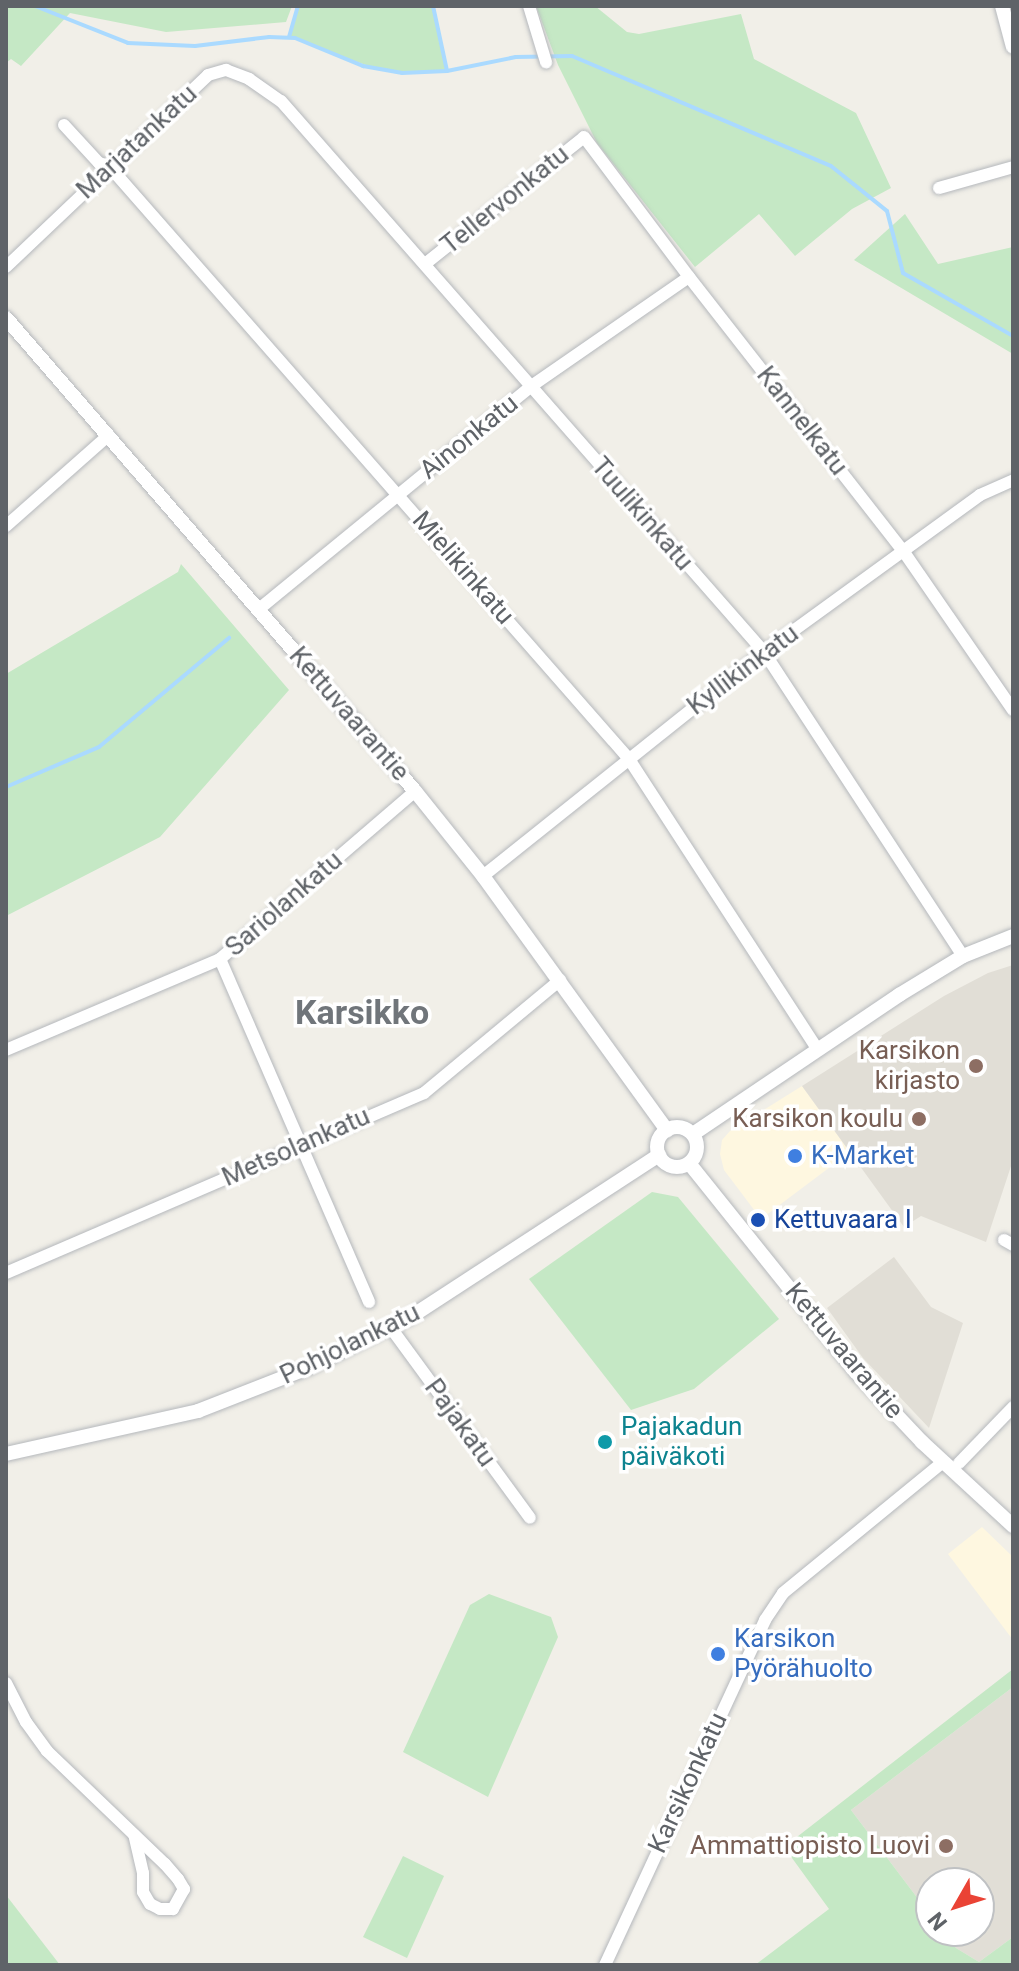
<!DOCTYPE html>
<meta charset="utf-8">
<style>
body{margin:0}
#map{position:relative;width:1019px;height:1971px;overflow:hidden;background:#f1efe8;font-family:Roboto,sans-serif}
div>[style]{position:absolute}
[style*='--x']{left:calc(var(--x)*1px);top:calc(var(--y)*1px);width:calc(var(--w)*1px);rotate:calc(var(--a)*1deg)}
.commercial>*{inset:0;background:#fef7e0}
.education>*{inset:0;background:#e1ded6}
.green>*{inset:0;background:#c5e8c5}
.stream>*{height:4px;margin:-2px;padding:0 2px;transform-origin:2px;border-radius:2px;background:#aadaff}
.roads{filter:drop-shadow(0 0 2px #b5b8bc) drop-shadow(0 0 2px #b5b8bc)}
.minor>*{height:12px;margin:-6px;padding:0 6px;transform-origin:6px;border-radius:6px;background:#fff}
.tertiary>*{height:14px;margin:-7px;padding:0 7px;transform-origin:7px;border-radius:7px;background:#fff}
.tertiary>.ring{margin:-7px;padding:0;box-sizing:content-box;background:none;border:14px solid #fff;border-radius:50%}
.dots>*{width:22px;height:22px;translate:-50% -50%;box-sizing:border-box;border:4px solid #fff;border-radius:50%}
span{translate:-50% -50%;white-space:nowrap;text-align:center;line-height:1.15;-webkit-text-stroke:7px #fff;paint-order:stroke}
.street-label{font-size:26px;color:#5f6368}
.education-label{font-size:26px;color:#785e54}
.right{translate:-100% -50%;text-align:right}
.shop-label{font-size:26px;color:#366cbe}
.left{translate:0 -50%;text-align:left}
.transit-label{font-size:26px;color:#164399}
.culture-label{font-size:26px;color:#0d838f}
.district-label{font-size:34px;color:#70757a;font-weight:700}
.frame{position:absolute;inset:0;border:8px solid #5f6368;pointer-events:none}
.north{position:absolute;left:915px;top:1867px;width:80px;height:80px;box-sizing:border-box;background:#fff;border:2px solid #bfc1c3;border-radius:50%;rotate:231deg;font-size:22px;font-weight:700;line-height:32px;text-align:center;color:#5f6368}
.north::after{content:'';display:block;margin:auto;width:28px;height:36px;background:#ea4335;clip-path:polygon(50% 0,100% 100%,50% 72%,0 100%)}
</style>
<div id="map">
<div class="commercial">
<div style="clip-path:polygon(802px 1086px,850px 1152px,761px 1219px,724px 1170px,720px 1154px,722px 1140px,730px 1131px)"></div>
<div style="clip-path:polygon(982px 1527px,1013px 1557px,1013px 1640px,948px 1554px)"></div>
</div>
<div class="education">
<div style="clip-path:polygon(1013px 965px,1013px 1160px,986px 1242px,921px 1216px,904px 1227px,802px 1086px,944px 996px,988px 973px)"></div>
<div style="clip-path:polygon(894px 1257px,931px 1307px,963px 1323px,929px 1428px,863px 1358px,827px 1308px)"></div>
<div style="clip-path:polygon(1013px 1687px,1013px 1937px,979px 1962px,956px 1948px,942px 1931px,979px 1931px,979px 1883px,931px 1883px,931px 1916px,851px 1810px)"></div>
</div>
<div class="green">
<div style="clip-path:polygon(6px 6px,292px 6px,286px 22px,166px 32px,70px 13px,21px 66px,11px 59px,6px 63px)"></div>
<div style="clip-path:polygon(298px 6px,433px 6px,447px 71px,402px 73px,374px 68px,289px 37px)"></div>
<div style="clip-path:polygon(536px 6px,595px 6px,627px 32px,639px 34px,741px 14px,754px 59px,856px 113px,891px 188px,852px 209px,795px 256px,759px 214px,695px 267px,597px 143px,558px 65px)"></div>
<div style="clip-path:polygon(905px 214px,938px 264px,1013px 247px,1013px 354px,854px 260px)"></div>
<div style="clip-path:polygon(181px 564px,289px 690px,160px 837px,6px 916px,6px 674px,178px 572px)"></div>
<div style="clip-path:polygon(652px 1192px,678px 1197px,779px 1319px,694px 1389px,631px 1410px,529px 1279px)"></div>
<div style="clip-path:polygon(489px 1594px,551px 1617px,558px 1637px,488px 1797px,403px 1752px,470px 1605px)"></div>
<div style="clip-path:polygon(1013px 1669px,1013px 1687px,851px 1810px,931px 1916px,931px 1931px,942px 1931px,956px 1948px,979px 1962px,1013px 1937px,1013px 1965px,755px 1965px,829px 1909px,784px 1847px)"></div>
<div style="clip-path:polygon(403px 1856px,444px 1876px,407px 1958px,363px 1937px)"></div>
<div style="clip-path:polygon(6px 1895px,60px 1965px,6px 1965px)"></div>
</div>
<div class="stream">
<div style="--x:35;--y:6;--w:100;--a:21.7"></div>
<div style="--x:128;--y:43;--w:67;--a:2.6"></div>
<div style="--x:195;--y:46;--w:75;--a:-6.9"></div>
<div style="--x:269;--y:37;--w:26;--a:2"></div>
<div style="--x:295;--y:38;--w:74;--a:22.4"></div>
<div style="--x:363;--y:66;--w:40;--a:10"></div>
<div style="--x:402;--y:73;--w:45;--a:-2.5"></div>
<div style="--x:447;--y:71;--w:70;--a:-11.5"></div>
<div style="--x:516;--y:57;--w:56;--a:-1"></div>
<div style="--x:572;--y:56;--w:281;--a:23"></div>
<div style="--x:831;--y:166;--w:72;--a:38.8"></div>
<div style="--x:887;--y:211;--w:64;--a:75.5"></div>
<div style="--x:903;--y:273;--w:127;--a:29.8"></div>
<div style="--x:433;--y:6;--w:66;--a:77.8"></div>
<div style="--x:289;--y:37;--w:32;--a:-74"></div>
<div style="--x:6;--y:787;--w:101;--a:-23.3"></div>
<div style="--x:99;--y:747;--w:170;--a:-40"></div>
</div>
<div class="roads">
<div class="minor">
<div style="--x:529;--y:6;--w:59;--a:73.1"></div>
<div style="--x:64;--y:125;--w:52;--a:47.4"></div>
<div style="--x:99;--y:163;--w:10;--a:17"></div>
<div style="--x:109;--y:166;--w:789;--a:48.75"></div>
<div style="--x:629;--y:759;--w:346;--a:57"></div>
<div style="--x:939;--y:188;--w:77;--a:-15.8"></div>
<div style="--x:425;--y:264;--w:203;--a:-38.6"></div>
<div style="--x:584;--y:137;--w:175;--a:53.1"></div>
<div style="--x:689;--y:277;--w:349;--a:52"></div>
<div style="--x:904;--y:552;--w:192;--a:55.4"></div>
<div style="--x:6;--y:267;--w:279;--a:-43.5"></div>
<div style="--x:208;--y:75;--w:19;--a:-16"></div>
<div style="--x:226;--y:70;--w:25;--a:21"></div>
<div style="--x:249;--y:79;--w:39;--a:35"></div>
<div style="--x:281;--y:101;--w:733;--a:48.76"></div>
<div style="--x:764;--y:652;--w:363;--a:56.8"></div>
<div style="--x:6;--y:526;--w:137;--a:-41.5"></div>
<div style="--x:259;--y:609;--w:350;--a:-39.3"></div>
<div style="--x:530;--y:387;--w:193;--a:-34.7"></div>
<div style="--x:483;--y:876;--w:359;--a:-38.6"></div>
<div style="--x:764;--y:652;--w:267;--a:-36"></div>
<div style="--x:980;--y:495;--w:36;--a:-24"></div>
<div style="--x:220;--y:959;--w:374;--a:66.5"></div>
<div style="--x:6;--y:1050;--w:233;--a:-23"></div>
<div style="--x:220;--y:959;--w:257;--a:-40.7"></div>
<div style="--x:1004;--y:1240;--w:10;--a:29"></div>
<div style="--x:6;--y:1273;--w:455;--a:-23.3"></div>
<div style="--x:424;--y:1093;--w:177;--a:-39.7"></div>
<div style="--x:391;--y:1328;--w:235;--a:53.8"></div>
<div style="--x:959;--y:1463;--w:78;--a:-46"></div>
<div style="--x:6;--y:1683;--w:44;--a:62.9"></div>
<div style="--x:26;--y:1722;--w:36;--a:54"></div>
<div style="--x:47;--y:1751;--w:163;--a:43.8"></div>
<div style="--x:165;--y:1864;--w:20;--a:49"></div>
<div style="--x:178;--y:1879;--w:12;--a:59"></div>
<div style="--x:184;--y:1889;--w:23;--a:119"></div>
<div style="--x:173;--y:1909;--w:13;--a:180"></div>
<div style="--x:160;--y:1909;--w:11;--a:-153"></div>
<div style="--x:150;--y:1904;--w:14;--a:-120"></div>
<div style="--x:143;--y:1892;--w:19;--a:-90"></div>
<div style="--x:143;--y:1873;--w:39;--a:-103"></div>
<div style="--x:605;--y:1965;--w:380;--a:-65.1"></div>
<div style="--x:765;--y:1620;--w:32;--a:-56"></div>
<div style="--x:783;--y:1593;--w:207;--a:-39.3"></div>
</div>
<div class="tertiary">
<div style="--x:1002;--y:6;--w:42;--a:75"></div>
<div style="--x:6;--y:318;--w:625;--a:49.15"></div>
<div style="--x:415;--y:791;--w:109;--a:51.3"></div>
<div style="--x:483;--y:876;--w:314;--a:54.1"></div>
<div class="ring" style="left:657px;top:1127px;width:26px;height:26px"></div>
<div style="--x:693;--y:1134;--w:249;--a:-34"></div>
<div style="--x:899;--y:995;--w:75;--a:-31.4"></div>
<div style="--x:963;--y:956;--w:54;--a:-21.8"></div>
<div style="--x:689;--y:1163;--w:269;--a:51.3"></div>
<div style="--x:857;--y:1373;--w:95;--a:46.7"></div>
<div style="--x:922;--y:1442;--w:124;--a:42.7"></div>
<div style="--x:6;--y:1454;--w:197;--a:-12.6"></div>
<div style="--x:198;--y:1411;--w:118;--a:-21.4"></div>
<div style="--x:308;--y:1368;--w:116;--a:-26.6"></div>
<div style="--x:412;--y:1316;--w:295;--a:-33.1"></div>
</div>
</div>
<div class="dots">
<div style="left:976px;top:1066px;background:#8d6e63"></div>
<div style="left:919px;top:1119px;background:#8d6e63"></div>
<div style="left:795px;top:1156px;background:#3f7fe0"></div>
<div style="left:758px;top:1220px;background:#1a4fb4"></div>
<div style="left:605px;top:1442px;background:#0f9aa8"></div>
<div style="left:718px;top:1654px;background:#3f7fe0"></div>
<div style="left:946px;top:1846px;background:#8d6e63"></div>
</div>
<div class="street-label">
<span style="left:137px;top:142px;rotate:-43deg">Marjatankatu</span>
<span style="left:505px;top:200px;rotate:-39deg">Tellervonkatu</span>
<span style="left:802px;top:421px;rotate:52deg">Kannelkatu</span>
<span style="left:469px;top:437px;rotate:-39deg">Ainonkatu</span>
<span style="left:642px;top:514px;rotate:49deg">Tuulikinkatu</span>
<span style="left:463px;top:568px;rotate:49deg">Mielikinkatu</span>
<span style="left:743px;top:670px;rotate:-37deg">Kyllikinkatu</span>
<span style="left:349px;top:714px;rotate:49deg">Kettuvaarantie</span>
<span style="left:284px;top:904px;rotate:-41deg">Sariolankatu</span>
<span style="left:296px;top:1147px;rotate:-24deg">Metsolankatu</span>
<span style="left:350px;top:1344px;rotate:-26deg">Pohjolankatu</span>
<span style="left:844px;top:1351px;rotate:50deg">Kettuvaarantie</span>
<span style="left:460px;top:1423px;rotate:54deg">Pajakatu</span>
<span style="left:688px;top:1783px;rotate:-65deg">Karsikonkatu</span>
</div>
<div class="education-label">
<span class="right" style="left:960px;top:1066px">Karsikon<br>kirjasto</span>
<span class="right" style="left:903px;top:1119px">Karsikon koulu</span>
<span class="right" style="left:930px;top:1846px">Ammattiopisto Luovi</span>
</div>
<div class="shop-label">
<span class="left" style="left:811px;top:1156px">K-Market</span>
<span class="left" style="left:734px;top:1654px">Karsikon<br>Pyörähuolto</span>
</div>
<div class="transit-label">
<span class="left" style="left:774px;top:1220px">Kettuvaara I</span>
</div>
<div class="culture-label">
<span class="left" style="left:621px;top:1442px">Pajakadun<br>päiväkoti</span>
</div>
<div class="district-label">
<span style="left:362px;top:1013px">Karsikko</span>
</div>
<div class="frame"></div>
<div class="north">N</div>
</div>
